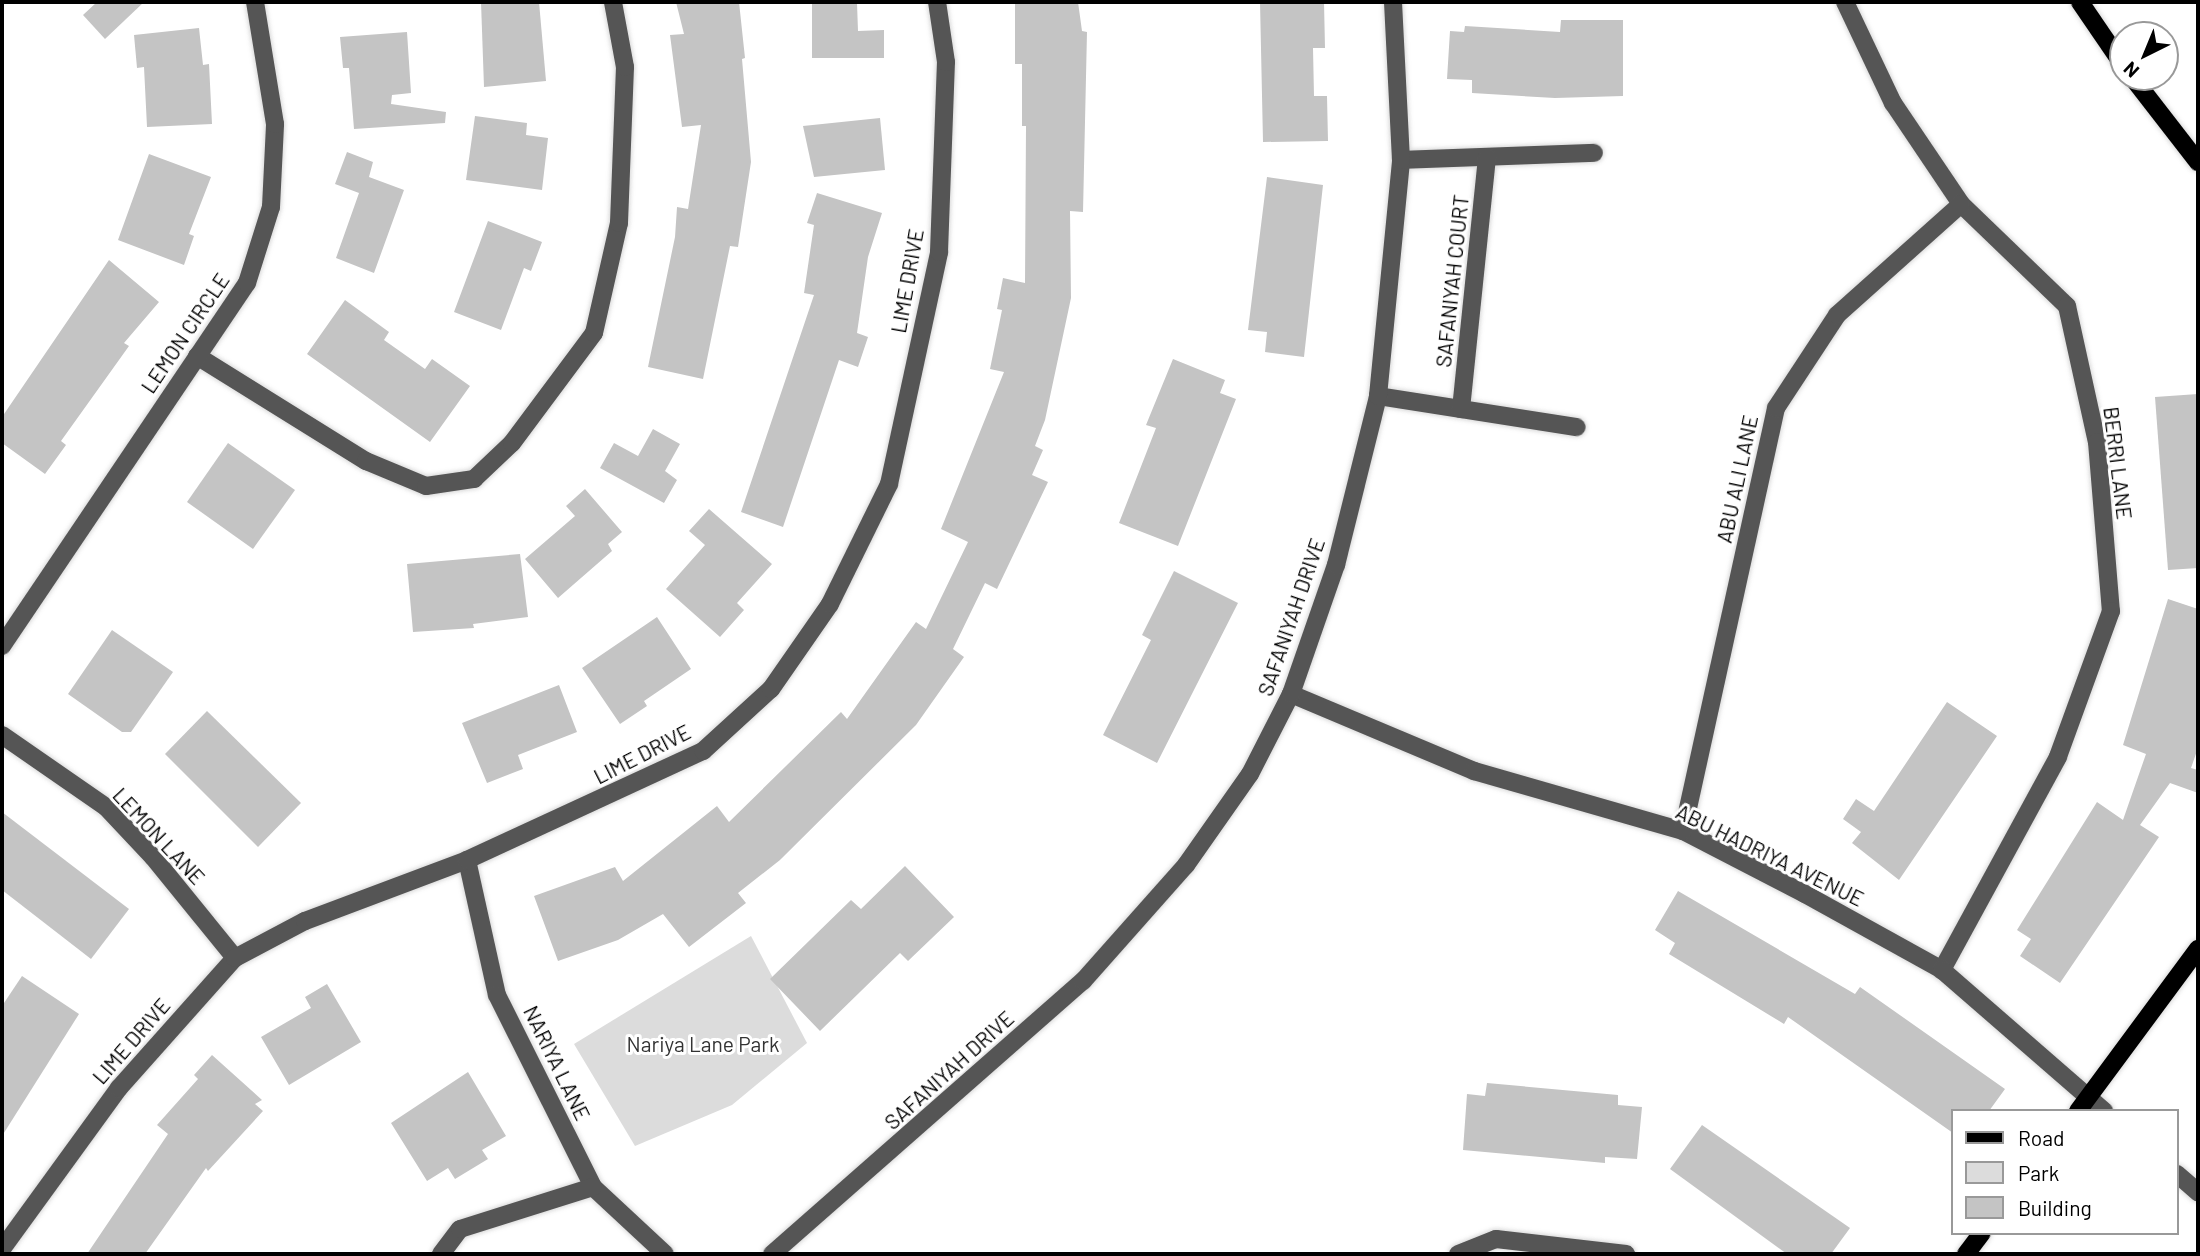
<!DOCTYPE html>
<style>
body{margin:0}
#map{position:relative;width:2200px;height:1256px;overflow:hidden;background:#fff;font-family:Barlow,sans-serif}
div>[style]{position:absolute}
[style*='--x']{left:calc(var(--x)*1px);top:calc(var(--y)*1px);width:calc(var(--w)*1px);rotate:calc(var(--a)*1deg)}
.green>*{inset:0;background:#dcdcdc}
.building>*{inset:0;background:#c4c4c4}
.roads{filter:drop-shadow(0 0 2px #dbdbdb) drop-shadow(0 0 2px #dbdbdb)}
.minor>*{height:18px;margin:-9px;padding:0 9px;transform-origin:9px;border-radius:9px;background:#555}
.major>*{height:18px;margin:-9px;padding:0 9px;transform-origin:9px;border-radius:9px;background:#000}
span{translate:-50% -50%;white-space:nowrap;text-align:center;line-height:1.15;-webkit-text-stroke:6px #fff;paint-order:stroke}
.street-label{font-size:21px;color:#000}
.park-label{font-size:21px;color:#333}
.frame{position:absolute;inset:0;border:4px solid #000;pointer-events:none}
.legend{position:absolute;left:1951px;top:1109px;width:228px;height:126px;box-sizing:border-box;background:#fff;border:2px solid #999;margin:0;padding:9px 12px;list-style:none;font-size:21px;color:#000}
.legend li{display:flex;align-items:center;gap:14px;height:35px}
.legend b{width:35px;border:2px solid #999}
.north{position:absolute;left:2109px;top:21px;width:70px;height:70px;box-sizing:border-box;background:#fff;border:2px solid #999;border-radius:50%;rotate:223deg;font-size:19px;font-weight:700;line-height:28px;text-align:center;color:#000}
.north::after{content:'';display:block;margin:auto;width:24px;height:32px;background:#000;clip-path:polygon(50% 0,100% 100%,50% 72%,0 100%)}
</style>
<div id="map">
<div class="green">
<div style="clip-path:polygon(751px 936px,807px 1043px,732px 1105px,635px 1146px,574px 1044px)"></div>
</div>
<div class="building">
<div style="clip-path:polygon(97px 2px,144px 2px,105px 39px,83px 15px)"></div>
<div style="clip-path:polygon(481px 2px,539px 2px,546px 81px,484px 87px)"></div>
<div style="clip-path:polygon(676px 2px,739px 2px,745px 58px,742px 59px,751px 162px,738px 247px,730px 246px,703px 379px,648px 367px,675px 237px,677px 207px,688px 209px,701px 125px,682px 127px,670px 35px,684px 34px)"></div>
<div style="clip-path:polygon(1015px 2px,1078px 2px,1082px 31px,1087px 32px,1083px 212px,1070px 211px,1071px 298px,1045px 420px,1035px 446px,1043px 450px,1032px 475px,1048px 482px,997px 589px,985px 583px,953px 649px,964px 657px,916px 725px,780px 860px,738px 893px,746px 903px,689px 947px,663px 914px,618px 940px,558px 961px,534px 896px,615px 867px,623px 881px,717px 806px,729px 822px,841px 712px,847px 719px,916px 622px,926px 629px,968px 542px,941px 529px,1004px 372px,990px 369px,1002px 310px,997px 309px,1003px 278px,1025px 283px,1026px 126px,1022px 126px,1022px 64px,1015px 64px)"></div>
<div style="clip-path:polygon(1260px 2px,1324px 2px,1325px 48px,1313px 48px,1314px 96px,1327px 96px,1328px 141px,1263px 142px)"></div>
<div style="clip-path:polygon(857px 3px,858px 31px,884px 30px,884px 58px,812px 58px,812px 4px)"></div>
<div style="clip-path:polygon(1561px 20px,1623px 20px,1623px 96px,1555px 98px,1472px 93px,1472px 80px,1447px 79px,1450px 31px,1464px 32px,1465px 26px,1560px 32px)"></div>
<div style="clip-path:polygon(199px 28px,203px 65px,209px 64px,212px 124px,147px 127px,144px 67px,137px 68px,134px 35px)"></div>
<div style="clip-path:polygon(407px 32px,411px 93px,392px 95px,391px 104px,446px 112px,445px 123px,354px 129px,349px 68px,343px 68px,340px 37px)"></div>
<div style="clip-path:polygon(475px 116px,527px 123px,526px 135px,548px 138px,542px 190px,466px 180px)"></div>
<div style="clip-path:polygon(880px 118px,885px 170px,814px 177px,803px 126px)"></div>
<div style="clip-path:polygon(347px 152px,373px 162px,369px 177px,404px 190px,374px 273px,336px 258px,359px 193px,335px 184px)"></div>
<div style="clip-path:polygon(149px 154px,211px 177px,189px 234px,194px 236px,184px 265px,118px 240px)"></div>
<div style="clip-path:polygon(1267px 177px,1323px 185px,1304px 357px,1265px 352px,1267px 332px,1248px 330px)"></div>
<div style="clip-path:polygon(817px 193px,882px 213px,868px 257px,857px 333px,868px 337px,858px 367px,839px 360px,783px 527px,741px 512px,814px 295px,804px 293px,814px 225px,807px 223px)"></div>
<div style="clip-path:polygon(488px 221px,542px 242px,531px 271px,524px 268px,501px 330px,454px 312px)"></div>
<div style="clip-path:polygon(109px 260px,159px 302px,124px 343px,129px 346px,61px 441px,66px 445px,45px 474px,2px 443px,2px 417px)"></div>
<div style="clip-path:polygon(345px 300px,389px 332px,384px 340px,425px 369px,432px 359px,470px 386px,430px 442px,307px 354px)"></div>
<div style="clip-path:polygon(1173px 359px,1225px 380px,1220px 393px,1236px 399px,1178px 546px,1119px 523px,1156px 428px,1146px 425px)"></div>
<div style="clip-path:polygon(2198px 394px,2198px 568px,2168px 570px,2155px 397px)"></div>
<div style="clip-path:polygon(653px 429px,680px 444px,665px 471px,677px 480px,664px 503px,600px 468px,614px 443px,638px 456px)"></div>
<div style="clip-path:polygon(228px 443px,295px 490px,253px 549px,187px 502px)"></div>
<div style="clip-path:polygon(585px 489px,622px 532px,608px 544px,612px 551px,558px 598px,525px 559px,575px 516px,566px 506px)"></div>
<div style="clip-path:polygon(709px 509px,772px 564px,737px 603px,744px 610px,720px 637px,666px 589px,705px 545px,689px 531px)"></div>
<div style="clip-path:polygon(520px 554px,528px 617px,473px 624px,474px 628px,413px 632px,407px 564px)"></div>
<div style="clip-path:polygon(1174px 571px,1238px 603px,1157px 763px,1103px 735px,1151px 640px,1142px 635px)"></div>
<div style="clip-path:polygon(2168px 599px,2198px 609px,2198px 748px,2191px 768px,2198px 770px,2198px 793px,2170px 783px,2140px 825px,2159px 837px,2060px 983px,2020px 956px,2031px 939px,2017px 930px,2097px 802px,2123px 820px,2146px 754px,2123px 745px)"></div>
<div style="clip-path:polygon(657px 617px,691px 669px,644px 701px,647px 706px,620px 724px,582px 668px)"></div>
<div style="clip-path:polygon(112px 630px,173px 672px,131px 732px,122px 732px,68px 694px)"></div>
<div style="clip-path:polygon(559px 685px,577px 732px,518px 755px,523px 769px,487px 783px,462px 723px)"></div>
<div style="clip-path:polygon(1947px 702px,1997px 736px,1899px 880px,1852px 843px,1861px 832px,1843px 819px,1856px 799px,1874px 811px)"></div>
<div style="clip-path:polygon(207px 711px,301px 803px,258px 847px,165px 754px)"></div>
<div style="clip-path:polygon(2px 812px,129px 909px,91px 959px,2px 890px)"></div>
<div style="clip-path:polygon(905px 866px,954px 917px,908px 961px,900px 953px,820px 1031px,770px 979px,851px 900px,861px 909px)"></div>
<div style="clip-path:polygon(1678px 891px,1855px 994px,1860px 987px,2005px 1089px,1989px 1111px,1953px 1111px,1953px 1133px,1788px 1017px,1784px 1024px,1669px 954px,1675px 943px,1655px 930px)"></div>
<div style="clip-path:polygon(22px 976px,79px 1014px,2px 1136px,2px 1006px)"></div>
<div style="clip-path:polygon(327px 984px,361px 1042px,289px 1085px,261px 1037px,311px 1008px,305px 997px)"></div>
<div style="clip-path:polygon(212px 1055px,262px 1100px,255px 1104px,263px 1111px,208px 1171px,206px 1168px,145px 1254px,87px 1254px,168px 1134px,157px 1125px,198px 1079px,194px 1075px)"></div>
<div style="clip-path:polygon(468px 1072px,506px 1136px,482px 1150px,488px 1159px,455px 1179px,448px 1168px,427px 1181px,391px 1123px)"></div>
<div style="clip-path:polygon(1487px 1083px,1618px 1095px,1618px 1105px,1642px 1107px,1637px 1159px,1605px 1157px,1605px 1163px,1463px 1150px,1467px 1094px,1485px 1096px)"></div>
<div style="clip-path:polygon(1702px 1125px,1850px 1228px,1831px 1254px,1787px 1254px,1670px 1169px)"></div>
</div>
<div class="roads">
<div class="minor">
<div style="--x:1845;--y:2;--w:112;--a:64.6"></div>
<div style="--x:1893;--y:103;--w:122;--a:56"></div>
<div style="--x:1961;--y:204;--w:147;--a:43.9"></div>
<div style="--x:2067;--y:306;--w:139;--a:77.6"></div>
<div style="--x:2097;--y:442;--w:170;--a:85.3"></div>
<div style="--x:2111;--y:611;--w:155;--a:110"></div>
<div style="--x:2058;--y:757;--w:243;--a:118.6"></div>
<div style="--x:1401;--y:160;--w:193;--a:-2.1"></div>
<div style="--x:197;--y:356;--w:199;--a:31.9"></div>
<div style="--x:366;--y:461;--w:65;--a:22.6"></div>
<div style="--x:426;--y:486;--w:49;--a:-8.3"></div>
<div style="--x:474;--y:479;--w:52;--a:-43.5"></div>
<div style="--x:512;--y:443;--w:137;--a:-53.3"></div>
<div style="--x:594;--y:333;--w:113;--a:-77.2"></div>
<div style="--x:619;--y:223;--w:156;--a:-87.8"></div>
<div style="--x:625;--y:67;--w:66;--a:-100.5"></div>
<div style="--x:1378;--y:396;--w:201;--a:8.9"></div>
<div style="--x:1461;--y:409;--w:253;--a:-84.1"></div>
<div style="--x:2;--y:646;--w:438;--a:-56"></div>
<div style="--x:247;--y:283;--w:80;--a:-72.5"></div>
<div style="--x:271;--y:207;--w:83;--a:-87.2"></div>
<div style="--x:275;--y:124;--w:124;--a:-99.3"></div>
<div style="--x:1291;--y:694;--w:199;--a:22.8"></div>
<div style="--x:1474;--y:771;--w:217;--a:16"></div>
<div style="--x:1683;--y:831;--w:137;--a:27.3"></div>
<div style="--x:1805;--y:894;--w:157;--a:29"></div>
<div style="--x:1942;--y:970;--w:215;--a:41"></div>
<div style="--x:2;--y:735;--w:126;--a:34.7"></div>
<div style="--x:106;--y:807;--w:69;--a:46.8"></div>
<div style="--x:153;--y:857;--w:130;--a:50.9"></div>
<div style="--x:1683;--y:831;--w:433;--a:-77.6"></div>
<div style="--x:1776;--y:408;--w:111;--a:-56.7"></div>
<div style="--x:1837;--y:315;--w:166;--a:-41.8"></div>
<div style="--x:467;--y:860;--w:138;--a:77.5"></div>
<div style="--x:497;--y:995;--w:215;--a:63.4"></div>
<div style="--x:593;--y:1187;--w:98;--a:42.9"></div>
<div style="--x:2177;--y:1174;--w:28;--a:41"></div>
<div style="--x:2;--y:1249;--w:199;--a:-54"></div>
<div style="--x:119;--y:1088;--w:174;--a:-48.3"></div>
<div style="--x:235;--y:958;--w:79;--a:-27.9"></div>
<div style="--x:305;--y:921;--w:173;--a:-20.6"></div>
<div style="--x:467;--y:860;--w:260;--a:-24.8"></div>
<div style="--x:703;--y:751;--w:92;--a:-42.4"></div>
<div style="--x:771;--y:689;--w:103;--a:-55.2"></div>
<div style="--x:830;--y:604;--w:134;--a:-63.8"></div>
<div style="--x:889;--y:484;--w:237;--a:-77.8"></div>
<div style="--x:939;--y:252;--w:190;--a:-87.9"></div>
<div style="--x:946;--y:62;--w:61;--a:-98.5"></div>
<div style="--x:441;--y:1254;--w:31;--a:-53"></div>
<div style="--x:460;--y:1229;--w:139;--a:-17.5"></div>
<div style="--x:772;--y:1254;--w:414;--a:-41.3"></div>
<div style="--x:1083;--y:981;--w:155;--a:-48.4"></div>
<div style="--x:1186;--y:865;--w:111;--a:-54.9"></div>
<div style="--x:1250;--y:774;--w:90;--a:-62.9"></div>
<div style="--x:1291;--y:694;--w:137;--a:-70.8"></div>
<div style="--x:1336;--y:565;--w:174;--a:-76"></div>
<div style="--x:1378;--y:396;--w:237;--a:-84.4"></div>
<div style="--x:1401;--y:160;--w:158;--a:-92.9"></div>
<div style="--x:1458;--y:1254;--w:41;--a:-21.5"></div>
<div style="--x:1496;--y:1239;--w:131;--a:6.6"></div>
</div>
<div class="major">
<div style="--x:2080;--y:2;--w:76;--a:55.7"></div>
<div style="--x:2132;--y:77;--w:108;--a:52.2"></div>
<div style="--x:2078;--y:1111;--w:202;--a:-53.5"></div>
<div style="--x:1966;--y:1254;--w:26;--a:-53"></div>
</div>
</div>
<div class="street-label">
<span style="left:907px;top:281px;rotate:-80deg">LIME DRIVE</span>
<span style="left:1452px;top:281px;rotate:-84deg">SAFANIYAH COURT</span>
<span style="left:185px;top:333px;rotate:-56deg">LEMON CIRCLE</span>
<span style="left:2118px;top:463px;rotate:83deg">BERRI LANE</span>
<span style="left:1737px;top:479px;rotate:-78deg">ABU ALI LANE</span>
<span style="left:1291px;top:617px;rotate:-71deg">SAFANIYAH DRIVE</span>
<span style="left:642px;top:754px;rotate:-27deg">LIME DRIVE</span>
<span style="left:159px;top:836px;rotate:47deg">LEMON LANE</span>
<span style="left:1770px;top:855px;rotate:26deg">ABU HADRIYA AVENUE</span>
<span style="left:131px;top:1041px;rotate:-49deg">LIME DRIVE</span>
<span style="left:557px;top:1063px;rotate:64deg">NARIYA LANE</span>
<span style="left:949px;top:1070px;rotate:-42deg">SAFANIYAH DRIVE</span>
</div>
<div class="park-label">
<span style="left:703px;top:1044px">Nariya Lane Park</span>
</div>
<div class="frame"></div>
<ul class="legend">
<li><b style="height:9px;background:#000"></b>Road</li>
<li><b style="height:19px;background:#dcdcdc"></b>Park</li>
<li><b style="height:19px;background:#c4c4c4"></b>Building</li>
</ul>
<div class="north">N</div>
</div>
